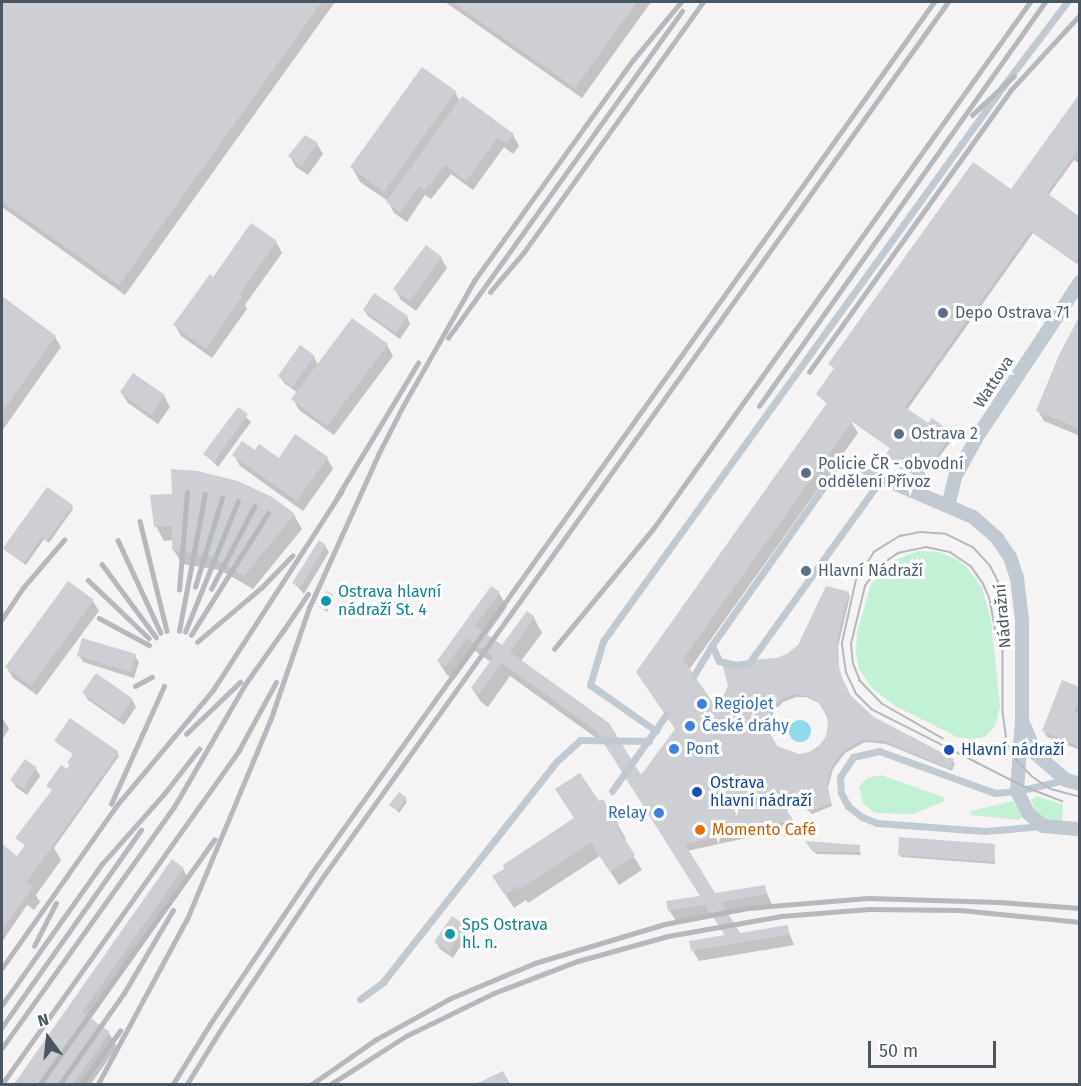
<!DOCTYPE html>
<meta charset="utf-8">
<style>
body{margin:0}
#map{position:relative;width:1081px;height:1086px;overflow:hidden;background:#f5f3f3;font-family:"Fira Sans",sans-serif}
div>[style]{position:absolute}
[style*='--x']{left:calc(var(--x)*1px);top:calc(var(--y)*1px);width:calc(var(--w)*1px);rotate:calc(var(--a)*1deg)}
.green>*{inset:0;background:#c3f1d5}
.water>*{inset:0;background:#90daee}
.round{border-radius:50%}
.shadow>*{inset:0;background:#0003}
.building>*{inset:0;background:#cdcfd5}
.lane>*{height:7px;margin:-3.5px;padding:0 3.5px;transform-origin:3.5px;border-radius:3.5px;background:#c1cad2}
.street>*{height:14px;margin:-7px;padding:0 7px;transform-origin:7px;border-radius:7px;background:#c1cad2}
.tram>*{height:1.5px;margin:-0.75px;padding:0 0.75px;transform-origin:0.75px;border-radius:0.75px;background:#b5b8bd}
.rail>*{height:4.5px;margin:-2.25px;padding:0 2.25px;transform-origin:2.25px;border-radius:2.25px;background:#b5b8bd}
.dots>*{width:16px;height:16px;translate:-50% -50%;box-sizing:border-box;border:3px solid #fff;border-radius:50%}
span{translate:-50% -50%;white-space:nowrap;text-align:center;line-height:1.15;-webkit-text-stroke:6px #fff;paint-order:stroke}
.service-label{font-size:16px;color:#4e5e75}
.left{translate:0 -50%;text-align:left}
.street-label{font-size:16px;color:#4a5661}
.culture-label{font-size:16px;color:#0d838f}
.shop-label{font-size:16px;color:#366cbe}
.right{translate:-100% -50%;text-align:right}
.transit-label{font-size:16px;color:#164399}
.food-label{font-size:16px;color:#c56008}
.frame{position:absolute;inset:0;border:3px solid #4a5661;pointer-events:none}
.north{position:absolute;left:18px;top:1008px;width:60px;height:60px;-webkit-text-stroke:4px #fff;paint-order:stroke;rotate:345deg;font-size:16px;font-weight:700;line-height:24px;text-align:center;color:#4a5661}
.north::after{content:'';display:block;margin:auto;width:21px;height:27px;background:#4a5661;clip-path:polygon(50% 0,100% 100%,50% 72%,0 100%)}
.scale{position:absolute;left:868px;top:1041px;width:128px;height:27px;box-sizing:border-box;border:3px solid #4a5661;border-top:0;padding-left:8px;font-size:18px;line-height:21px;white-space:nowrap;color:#4a5661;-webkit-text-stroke:4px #fff;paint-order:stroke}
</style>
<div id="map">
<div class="green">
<div style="clip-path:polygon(918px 551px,939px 552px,956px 559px,967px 567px,982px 588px,991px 620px,1000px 706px,995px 726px,985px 737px,973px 739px,957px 737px,895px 706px,873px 689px,859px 669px,856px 653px,857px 633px,871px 584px,892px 561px)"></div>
<div style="clip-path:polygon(881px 775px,943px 797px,945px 801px,913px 814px,875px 813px,863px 804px,859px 787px,867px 778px)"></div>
<div style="clip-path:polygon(1037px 796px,1063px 805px,1062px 824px,1047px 820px,1037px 812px,1031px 800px)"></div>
<div style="clip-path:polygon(1013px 801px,1023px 814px,1020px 820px,970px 815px,971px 811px)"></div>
</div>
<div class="water">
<div class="round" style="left:789px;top:720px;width:22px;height:22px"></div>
</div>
<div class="shadow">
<div style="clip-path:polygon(4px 2px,335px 2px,125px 295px,2px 207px,2px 5px)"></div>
<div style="clip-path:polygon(445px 2px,651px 2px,582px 98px)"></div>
<div style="clip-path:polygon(422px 69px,455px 92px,460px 101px,513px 135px,519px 146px,513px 154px,504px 147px,473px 190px,451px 174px,431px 199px,425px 195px,407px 222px,394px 213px,388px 201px,360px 182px,352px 167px)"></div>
<div style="clip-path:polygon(evenodd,1080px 96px,1080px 164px,1074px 160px,1048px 196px,1080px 218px,1080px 259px,1077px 264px,1033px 233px,907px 410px,928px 425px,932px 420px,954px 437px,923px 479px,887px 462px,885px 459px,891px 449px,850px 420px,858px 433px,689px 670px,713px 706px,776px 659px,792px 652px,848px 594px,850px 596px,838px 647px,839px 670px,848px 693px,873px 719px,955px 763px,952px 771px,886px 744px,865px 742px,845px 753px,833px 769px,828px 788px,832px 806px,812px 814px,804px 807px,785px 803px,788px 809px,786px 811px,795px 827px,687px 851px,714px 894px,764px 886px,772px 905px,726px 913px,739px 934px,787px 927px,794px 945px,699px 961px,693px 951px,727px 937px,713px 915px,676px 921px,669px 910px,701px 897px,606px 745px,510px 676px,488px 707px,481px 702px,472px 688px,491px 662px,475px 651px,454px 680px,447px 675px,438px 661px,499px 593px,507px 607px,486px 636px,502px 647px,534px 618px,542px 633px,521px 661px,607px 724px,641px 777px,676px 729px,644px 683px,828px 404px,817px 395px,835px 369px,830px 364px,1011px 191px,1080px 96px,796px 697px,806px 697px,819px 703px,829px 720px,829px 730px,823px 743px,806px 755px,792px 755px,779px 750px,769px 733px,773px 712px,783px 702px,796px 697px)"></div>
<div style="clip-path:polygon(305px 137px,317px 144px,323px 154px,308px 175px,296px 167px,290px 156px)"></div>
<div style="clip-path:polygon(276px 242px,282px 253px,245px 305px,247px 309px,212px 358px,181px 336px,175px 325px,213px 279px)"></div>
<div style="clip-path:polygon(441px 258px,447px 268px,416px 311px,401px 300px,395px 289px)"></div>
<div style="clip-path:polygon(2px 298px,55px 337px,61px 347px,2px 431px)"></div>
<div style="clip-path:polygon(364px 310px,407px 317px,410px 324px,400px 339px,368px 316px)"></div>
<div style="clip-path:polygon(1080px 318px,1080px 436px,1044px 421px,1038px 411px)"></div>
<div style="clip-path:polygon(387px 345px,393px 356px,334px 435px,299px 410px,293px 399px,298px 393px,284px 383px,280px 376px,314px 357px,318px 365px)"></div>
<div style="clip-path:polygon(121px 392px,164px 396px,170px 407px,158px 424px,128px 403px)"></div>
<div style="clip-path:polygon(238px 409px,251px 422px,218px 467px,205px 454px)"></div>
<div style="clip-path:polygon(255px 453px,280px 460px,327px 458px,333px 469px,303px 511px,240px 466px,234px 455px)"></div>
<div style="clip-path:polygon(255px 490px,294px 515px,302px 529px,253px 589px,220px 570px,182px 564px,173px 549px,173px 540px,164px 541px,156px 526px,173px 495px)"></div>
<div style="clip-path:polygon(72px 506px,73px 509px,49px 543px,44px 539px,26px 565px,6px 551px,4px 548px)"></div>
<div style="clip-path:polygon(325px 546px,329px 552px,304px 594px,294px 583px)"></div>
<div style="clip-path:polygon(332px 595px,333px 598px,327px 612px,321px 607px)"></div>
<div style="clip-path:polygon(93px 601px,99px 611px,37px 695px,13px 678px,7px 668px)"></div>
<div style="clip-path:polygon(79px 655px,135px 656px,139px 662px,134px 678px,83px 662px)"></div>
<div style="clip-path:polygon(97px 675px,132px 700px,136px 707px,124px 725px,88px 700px,84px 693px)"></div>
<div style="clip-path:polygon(1080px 689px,1080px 750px,1047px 737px,1044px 731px)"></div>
<div style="clip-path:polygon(2px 717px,9px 729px,2px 740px)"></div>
<div style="clip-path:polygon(56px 741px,117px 753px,119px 756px,54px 848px,61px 860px,36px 895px,40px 902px,34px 910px,27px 905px,2px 942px,2px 847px,9px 849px,17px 859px,26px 846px,17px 838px,53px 791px,48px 786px,67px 771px,74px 755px)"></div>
<div style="clip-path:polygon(36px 769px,40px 776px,27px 795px,16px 787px,12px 780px)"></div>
<div style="clip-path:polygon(405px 799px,407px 802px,399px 813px,391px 805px)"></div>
<div style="clip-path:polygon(599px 803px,618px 825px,626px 839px,624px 841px,642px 870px,619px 885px,600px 856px,528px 903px,526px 900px,514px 908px,494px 877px)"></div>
<div style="clip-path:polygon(808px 843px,859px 847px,861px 855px,816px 854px)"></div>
<div style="clip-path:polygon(994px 845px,995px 864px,901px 857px,900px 854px)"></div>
<div style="clip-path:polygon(183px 869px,189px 880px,90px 1020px,109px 1033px,117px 1047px,91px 1084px,16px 1084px,73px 1005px)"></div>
<div style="clip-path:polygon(466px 927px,469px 933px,453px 958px,440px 949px,436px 942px)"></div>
</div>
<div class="building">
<div style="clip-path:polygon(2px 2px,322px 2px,119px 285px,2px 202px)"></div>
<div style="clip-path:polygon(452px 2px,637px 2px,575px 88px)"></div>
<div style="clip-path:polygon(422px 67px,456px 91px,384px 192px,350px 167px)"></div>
<div style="clip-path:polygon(evenodd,1080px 93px,1080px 147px,1047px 193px,1080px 217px,1080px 255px,1075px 262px,1031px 231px,905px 407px,928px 423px,932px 418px,953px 433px,922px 477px,883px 459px,890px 448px,853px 421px,683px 659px,714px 704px,723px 696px,728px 686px,722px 663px,776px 658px,787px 654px,798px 645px,826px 586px,846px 591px,849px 592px,838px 636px,837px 659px,842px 678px,851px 696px,874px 717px,954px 759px,950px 769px,884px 741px,863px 740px,844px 750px,832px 766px,827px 784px,831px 803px,810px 812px,801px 805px,785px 802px,783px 804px,793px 820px,685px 844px,715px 893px,765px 885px,767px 894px,721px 902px,740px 933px,788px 925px,789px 935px,691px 951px,689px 941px,725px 935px,705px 905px,668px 911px,666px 901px,700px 896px,596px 731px,502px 663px,479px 694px,471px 688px,493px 657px,467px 638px,445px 667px,437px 661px,491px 586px,500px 592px,475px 626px,502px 645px,527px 611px,535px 617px,510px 652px,609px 723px,641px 775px,675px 729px,636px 672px,827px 403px,816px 394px,834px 368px,828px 364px,973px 162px,1011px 189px,1080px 93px,797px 694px,810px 697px,819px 703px,825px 710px,828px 723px,826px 736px,820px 745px,809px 752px,799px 754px,777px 746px,768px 729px,768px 719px,774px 706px,784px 698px,797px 694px)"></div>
<div style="clip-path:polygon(462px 96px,514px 134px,507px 144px,498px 138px,466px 181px,445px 165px,425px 190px,419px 186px,400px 212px,386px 202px)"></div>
<div style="clip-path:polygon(305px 135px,318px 143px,301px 166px,288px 156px)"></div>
<div style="clip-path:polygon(251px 223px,277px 241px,239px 295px,242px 297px,206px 349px,173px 325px,210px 274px,213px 277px)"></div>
<div style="clip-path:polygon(426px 245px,442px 257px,410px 301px,393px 289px)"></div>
<div style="clip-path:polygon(374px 293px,408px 316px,396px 333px,363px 310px)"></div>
<div style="clip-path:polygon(2px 296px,56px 336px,2px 412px)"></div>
<div style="clip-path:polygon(1080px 315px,1080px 429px,1036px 411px,1059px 355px)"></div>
<div style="clip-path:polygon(352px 318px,388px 344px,327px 426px,291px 399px)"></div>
<div style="clip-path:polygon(300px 345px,315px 356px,292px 387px,278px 376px)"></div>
<div style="clip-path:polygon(133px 373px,165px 395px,151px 415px,120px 392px)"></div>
<div style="clip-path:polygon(238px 407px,248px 414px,214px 462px,203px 454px)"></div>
<div style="clip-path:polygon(295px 434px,328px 457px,297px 501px,232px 455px,242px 441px,255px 450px,259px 444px,279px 458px)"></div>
<div style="clip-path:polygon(171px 469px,198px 471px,238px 481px,272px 497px,295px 514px,244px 576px,210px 556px,172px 550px,172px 526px,154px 527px,150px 495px,172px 494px)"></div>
<div style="clip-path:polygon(47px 487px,73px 505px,47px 541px,42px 537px,24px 563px,3px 548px)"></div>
<div style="clip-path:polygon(319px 540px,326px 545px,300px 588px,292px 583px)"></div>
<div style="clip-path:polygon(68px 581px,94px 600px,31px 686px,5px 667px)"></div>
<div style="clip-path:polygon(326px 591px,333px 594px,326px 610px,319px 607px)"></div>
<div style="clip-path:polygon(82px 638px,136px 654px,131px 672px,77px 656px)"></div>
<div style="clip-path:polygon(96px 673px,133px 699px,119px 719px,82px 693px)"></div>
<div style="clip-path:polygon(1062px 680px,1080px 687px,1080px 699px,1074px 711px,1080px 713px,1080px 747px,1042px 731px)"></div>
<div style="clip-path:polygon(70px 718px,119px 752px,27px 882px,33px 887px,2px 930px,2px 844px,17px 856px,25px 845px,15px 838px,52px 790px,46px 786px,61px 765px,67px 769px,70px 764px,67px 763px,73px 754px,54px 741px)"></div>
<div style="clip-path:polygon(25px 759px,37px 768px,23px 789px,10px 780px)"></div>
<div style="clip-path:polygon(580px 773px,599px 801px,603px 799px,619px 824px,616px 826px,635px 855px,610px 872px,591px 843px,520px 889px,517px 887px,505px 895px,492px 876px,504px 869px,503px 865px,574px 818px,555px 789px)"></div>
<div style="clip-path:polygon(399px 792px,407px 798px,397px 811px,389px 805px)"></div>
<div style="clip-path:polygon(899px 837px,995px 844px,994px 862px,898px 855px)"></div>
<div style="clip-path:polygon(805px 841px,860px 845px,860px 852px,813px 852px)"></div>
<div style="clip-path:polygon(172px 859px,184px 868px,82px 1012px,110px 1032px,73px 1084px,14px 1084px)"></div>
<div style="clip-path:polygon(452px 916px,467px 926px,449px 952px,434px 942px)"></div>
<div style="clip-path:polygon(503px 1071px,510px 1084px,476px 1084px)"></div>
</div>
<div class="lane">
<div style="--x:694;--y:675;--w:35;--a:-59"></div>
<div style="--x:712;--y:645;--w:215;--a:-54.8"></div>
<div style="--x:836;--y:469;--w:13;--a:-27"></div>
<div style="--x:848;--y:463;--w:37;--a:24"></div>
<div style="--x:882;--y:478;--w:228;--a:125.7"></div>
<div style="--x:749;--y:663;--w:13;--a:171"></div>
<div style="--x:736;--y:665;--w:17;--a:-167"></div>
<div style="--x:719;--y:661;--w:17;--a:-114"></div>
<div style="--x:656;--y:731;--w:80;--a:-145.1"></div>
<div style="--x:590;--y:685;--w:46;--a:-73.5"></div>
<div style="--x:603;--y:641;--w:686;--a:-54.2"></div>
<div style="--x:1004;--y:85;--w:104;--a:-52.8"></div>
<div style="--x:612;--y:791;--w:93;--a:-54.6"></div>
<div style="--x:1043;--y:826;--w:58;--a:175.1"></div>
<div style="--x:985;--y:831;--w:108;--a:-175.8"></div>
<div style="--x:877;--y:823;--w:16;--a:-158"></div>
<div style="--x:862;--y:817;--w:18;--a:-142"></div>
<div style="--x:848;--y:806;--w:15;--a:-118"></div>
<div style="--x:841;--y:793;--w:16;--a:-94"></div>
<div style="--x:840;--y:777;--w:24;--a:-57"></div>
<div style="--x:853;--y:757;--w:27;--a:-13"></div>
<div style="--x:879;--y:751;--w:123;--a:19.9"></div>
<div style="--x:995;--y:793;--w:22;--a:-5"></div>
<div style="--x:1017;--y:791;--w:48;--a:-13.2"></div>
<div style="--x:360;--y:999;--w:29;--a:-36"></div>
<div style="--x:383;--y:982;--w:281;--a:-51.8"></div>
<div style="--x:557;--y:761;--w:31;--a:-42"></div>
<div style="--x:580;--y:740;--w:69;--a:0.8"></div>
</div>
<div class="street">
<div style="--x:882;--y:478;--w:99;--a:23.2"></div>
<div style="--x:973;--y:517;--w:32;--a:41"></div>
<div style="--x:997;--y:538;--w:23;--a:56"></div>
<div style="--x:1010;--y:557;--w:22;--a:72"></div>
<div style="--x:1017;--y:578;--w:42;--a:83.2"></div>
<div style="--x:1022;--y:620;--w:100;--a:90"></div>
<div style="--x:1022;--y:720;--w:71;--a:94"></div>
<div style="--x:1017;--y:791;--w:25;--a:63"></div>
<div style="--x:1028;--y:813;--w:20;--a:41"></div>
<div style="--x:1043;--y:826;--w:37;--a:5"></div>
<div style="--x:948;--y:506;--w:30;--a:-76"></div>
<div style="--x:955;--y:477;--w:46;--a:-61.2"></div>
<div style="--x:977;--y:437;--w:186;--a:-56.4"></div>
<div style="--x:1024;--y:725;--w:31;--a:68"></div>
<div style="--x:1036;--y:754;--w:40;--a:41"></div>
<div style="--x:1066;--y:780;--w:15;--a:16"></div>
</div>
<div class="tram">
<div style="--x:943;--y:739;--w:70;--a:-150.2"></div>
<div style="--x:882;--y:704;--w:32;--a:-134"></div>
<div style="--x:860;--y:681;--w:18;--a:-112"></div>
<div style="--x:853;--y:664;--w:20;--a:-96"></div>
<div style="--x:851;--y:644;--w:60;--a:-76.4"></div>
<div style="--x:865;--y:586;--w:24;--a:-55"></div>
<div style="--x:879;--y:566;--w:23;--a:-34"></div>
<div style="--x:898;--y:553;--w:29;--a:-12"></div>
<div style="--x:926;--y:547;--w:25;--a:12"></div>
<div style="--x:950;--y:552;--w:25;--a:34"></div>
<div style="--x:971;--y:566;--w:21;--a:55"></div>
<div style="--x:983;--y:583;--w:17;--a:66"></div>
<div style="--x:990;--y:599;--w:40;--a:80"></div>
<div style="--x:972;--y:760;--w:57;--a:27"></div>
<div style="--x:1023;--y:786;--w:42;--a:21"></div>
<div style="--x:979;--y:764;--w:120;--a:-153.2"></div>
<div style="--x:872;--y:710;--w:23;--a:-135"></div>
<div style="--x:856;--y:694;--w:23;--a:-115"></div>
<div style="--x:846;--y:673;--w:30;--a:-98"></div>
<div style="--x:842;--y:643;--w:65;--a:-77.5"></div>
<div style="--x:856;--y:580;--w:33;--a:-57"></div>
<div style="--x:874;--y:552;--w:31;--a:-32"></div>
<div style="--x:900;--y:536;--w:20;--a:-11"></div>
<div style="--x:920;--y:532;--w:26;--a:4"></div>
<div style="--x:946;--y:534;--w:30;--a:26"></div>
<div style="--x:973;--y:547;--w:25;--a:47"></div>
<div style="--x:990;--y:565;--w:18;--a:63"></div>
<div style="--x:998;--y:581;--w:21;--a:76"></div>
<div style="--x:1003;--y:601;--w:111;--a:90"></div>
<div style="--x:1003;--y:712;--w:30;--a:82"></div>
<div style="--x:1007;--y:742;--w:23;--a:61"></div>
<div style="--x:1018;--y:762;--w:21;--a:45"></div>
<div style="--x:1033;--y:777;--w:22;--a:34"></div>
<div style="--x:1051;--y:789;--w:30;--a:15"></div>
</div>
<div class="rail">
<div style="--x:972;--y:115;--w:57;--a:-42.9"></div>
<div style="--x:490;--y:292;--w:52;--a:-49.6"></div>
<div style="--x:524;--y:252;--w:307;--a:-54.4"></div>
<div style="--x:448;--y:338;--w:402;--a:-54.4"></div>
<div style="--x:809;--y:372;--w:345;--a:-54.4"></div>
<div style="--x:1010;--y:91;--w:103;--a:-47.4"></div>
<div style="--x:759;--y:406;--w:495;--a:-54.7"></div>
<div style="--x:336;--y:499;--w:159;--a:-58.9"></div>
<div style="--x:140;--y:521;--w:113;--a:76.2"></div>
<div style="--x:118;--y:540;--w:102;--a:65.2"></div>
<div style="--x:102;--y:564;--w:91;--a:53.5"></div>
<div style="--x:88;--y:580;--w:84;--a:43.6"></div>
<div style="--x:195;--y:587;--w:93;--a:-73.1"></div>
<div style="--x:211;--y:589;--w:93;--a:-62.3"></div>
<div style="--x:179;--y:590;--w:98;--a:-85.3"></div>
<div style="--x:99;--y:618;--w:57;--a:28.4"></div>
<div style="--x:2;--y:619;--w:36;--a:-56"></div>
<div style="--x:22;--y:589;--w:65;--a:-49.4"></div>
<div style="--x:179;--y:631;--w:139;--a:-79.3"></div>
<div style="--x:185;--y:632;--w:141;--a:-68"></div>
<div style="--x:281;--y:634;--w:48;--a:-56"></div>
<div style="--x:191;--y:635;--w:144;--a:-57.7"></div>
<div style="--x:197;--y:642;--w:84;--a:-40.2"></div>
<div style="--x:261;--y:588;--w:45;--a:-45.9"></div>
<div style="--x:554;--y:649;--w:156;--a:-50.5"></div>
<div style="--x:653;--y:529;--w:648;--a:-54.42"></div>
<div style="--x:135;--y:686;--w:19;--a:-28"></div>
<div style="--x:186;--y:734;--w:75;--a:-43.9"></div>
<div style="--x:111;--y:804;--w:129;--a:-65.8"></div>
<div style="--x:34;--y:946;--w:48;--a:-62.9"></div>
<div style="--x:2;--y:968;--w:199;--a:-54.8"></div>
<div style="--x:117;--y:805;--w:150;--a:-50.1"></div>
<div style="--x:213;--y:690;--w:236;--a:-57.1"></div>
<div style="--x:2;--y:1005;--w:173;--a:-54.7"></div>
<div style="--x:102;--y:864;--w:94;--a:-48.5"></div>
<div style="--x:164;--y:794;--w:57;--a:-52.1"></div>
<div style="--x:2;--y:1027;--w:241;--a:-54.8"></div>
<div style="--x:2;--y:1048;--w:296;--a:-54.5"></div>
<div style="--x:174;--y:807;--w:143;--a:-59.9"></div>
<div style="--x:246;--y:683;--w:67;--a:-54.7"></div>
<div style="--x:2;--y:1084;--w:410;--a:-54.6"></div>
<div style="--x:239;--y:750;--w:77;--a:-61.4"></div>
<div style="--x:40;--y:1084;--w:300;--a:-54.5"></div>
<div style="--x:60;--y:1084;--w:111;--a:-54.9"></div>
<div style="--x:124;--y:993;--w:96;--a:-59.4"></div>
<div style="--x:81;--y:1084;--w:66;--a:-53.7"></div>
<div style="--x:98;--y:1084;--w:187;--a:-61.7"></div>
<div style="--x:187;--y:919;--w:215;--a:-67.3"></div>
<div style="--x:270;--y:721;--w:120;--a:-71"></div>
<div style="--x:309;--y:608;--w:168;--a:-65.7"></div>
<div style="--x:378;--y:455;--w:55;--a:-63"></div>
<div style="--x:403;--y:406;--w:144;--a:-60.4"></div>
<div style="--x:474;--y:281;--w:272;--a:-54.3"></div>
<div style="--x:633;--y:60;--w:75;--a:-50.4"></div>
<div style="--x:173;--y:1084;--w:70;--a:-58.3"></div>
<div style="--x:210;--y:1024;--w:181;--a:-56"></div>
<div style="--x:311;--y:874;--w:1072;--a:-54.46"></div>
<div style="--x:187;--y:1084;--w:68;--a:-58.2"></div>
<div style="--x:223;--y:1026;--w:174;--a:-56.2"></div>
<div style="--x:320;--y:881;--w:1080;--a:-54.46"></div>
<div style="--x:312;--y:1084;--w:77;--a:-34.9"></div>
<div style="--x:375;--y:1040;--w:87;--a:-28.9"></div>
<div style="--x:451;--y:998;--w:91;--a:-22.6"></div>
<div style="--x:535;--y:963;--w:136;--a:-16.7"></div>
<div style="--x:665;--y:924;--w:85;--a:-10.9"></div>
<div style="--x:748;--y:908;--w:120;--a:-4.8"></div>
<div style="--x:868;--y:898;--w:131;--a:1.7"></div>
<div style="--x:999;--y:902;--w:81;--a:4.2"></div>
<div style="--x:331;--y:1084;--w:89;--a:-32.6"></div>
<div style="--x:406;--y:1036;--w:98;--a:-26"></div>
<div style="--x:494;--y:993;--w:90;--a:-20.9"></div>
<div style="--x:578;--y:961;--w:93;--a:-15.5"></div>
<div style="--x:668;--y:936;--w:115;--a:-10"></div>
<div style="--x:781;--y:916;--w:88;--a:-4.5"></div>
<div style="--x:869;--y:909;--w:91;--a:0.6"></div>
<div style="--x:960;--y:910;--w:121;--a:5.7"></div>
</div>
<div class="dots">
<div style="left:943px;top:313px;background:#5c6f8a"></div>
<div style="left:899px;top:434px;background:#5c6f8a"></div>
<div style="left:806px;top:473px;background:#5c6f8a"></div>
<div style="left:806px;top:571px;background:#5c6f8a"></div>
<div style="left:326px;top:601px;background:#0f9aa8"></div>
<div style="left:702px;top:704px;background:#3f7fe0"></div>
<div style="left:690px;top:726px;background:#3f7fe0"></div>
<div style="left:674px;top:749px;background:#3f7fe0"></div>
<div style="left:949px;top:750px;background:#1a4fb4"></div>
<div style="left:697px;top:792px;background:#1a4fb4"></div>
<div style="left:659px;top:813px;background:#3f7fe0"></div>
<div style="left:700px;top:830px;background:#e8710a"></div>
<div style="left:450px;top:934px;background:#0f9aa8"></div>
</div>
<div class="service-label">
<span class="left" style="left:955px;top:313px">Depo Ostrava 71</span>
<span class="left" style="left:911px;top:434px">Ostrava 2</span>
<span class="left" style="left:818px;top:473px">Policie ČR - obvodní<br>oddělení Přívoz</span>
<span class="left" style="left:818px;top:571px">Hlavní Nádraží</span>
</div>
<div class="street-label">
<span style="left:994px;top:382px;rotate:-57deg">Wattova</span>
<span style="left:1003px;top:616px;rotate:-95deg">Nádražní</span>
</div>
<div class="culture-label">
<span class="left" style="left:338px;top:601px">Ostrava hlavní<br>nádraží St. 4</span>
<span class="left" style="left:462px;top:934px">SpS Ostrava<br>hl. n.</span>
</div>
<div class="shop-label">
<span class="left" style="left:714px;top:704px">RegioJet</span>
<span class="left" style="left:702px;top:726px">České dráhy</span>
<span class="left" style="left:686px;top:749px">Pont</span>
<span class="right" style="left:647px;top:813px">Relay</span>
</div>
<div class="transit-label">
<span class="left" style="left:961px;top:750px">Hlavní nádraží</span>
<span class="left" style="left:710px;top:792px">Ostrava<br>hlavní nádraží</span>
</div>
<div class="food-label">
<span class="left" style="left:712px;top:830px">Momento Café</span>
</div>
<div class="frame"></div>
<div class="north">N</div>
<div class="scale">50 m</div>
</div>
